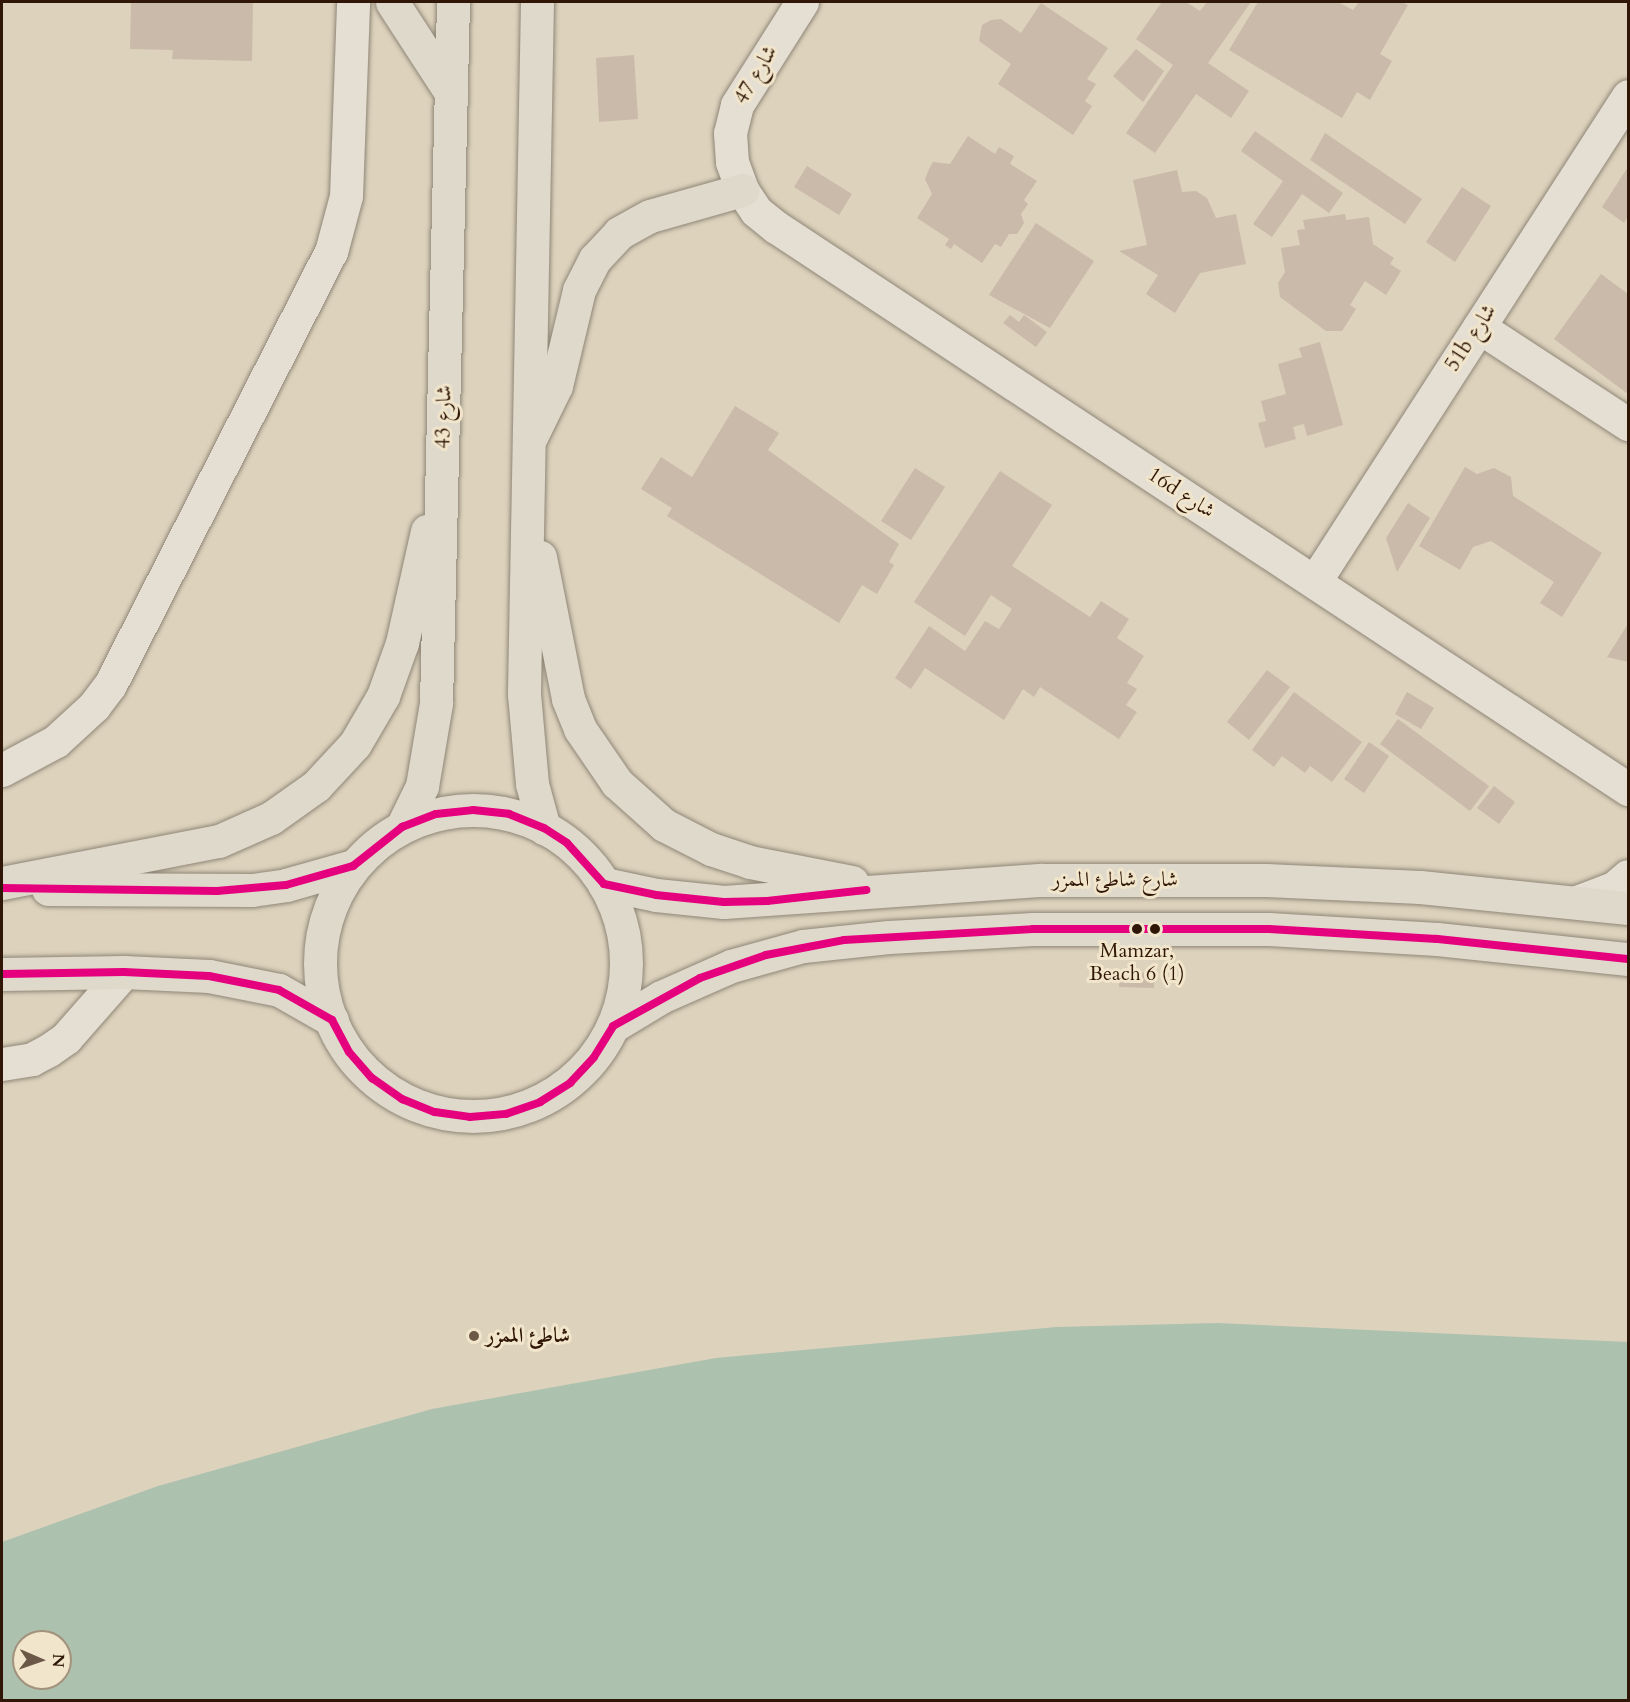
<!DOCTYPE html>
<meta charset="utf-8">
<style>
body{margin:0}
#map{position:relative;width:1630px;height:1702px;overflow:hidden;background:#ddd2bc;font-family:Cardo,Amiri,serif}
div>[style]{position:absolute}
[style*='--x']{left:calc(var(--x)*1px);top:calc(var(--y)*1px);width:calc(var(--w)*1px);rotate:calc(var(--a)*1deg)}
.water>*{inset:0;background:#adc1af}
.building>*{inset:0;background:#cabaa9}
.roads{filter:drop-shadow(0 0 2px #8f8677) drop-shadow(0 0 2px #8f8677)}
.minor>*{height:33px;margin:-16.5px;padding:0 16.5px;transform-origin:16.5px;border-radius:16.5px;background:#e4ded3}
.major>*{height:33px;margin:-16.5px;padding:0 16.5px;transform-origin:16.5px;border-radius:16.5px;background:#dfd9cc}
.major>.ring{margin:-16.5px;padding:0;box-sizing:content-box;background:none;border:33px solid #dfd9cc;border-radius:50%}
.bus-1>*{height:8px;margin:-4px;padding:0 4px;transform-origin:4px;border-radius:4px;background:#e5007d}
.dots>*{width:16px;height:16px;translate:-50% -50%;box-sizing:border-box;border:3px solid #f1e5cb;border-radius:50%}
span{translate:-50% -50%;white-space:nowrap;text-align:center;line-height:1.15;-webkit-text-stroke:6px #f1e5cb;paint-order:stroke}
.bus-label{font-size:20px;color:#2f1606}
.street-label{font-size:21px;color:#2f1606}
.poi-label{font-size:21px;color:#2f1606;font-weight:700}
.left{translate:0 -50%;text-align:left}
.frame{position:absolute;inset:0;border:3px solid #2f1606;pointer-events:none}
.north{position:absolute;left:12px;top:1630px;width:60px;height:60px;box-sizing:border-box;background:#f1e5cb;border:2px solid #a3927c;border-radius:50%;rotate:92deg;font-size:16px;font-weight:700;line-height:24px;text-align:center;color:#2f1606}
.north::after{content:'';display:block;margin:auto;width:21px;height:27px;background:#6c5846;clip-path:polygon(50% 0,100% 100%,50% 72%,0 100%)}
</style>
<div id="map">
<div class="water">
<div style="clip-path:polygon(evenodd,1218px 1323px,1628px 1342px,1628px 1700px,2px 1700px,2px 1542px,158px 1486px,432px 1409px,716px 1358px,1056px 1327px,1218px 1323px,24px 1642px,60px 1642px,60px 1678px,24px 1678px,24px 1642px)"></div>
</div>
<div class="building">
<div style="clip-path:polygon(131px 2px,253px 2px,252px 61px,172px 59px,173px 50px,130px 49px)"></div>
<div style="clip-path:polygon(1162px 2px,1186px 2px,1200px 11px,1207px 2px,1251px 2px,1208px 63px,1249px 91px,1231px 118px,1196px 94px,1155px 153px,1126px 133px,1173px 65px,1136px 39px)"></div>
<div style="clip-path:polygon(1258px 2px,1338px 2px,1353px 10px,1359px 2px,1402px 2px,1408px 5px,1380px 54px,1392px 61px,1370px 100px,1357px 92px,1342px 118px,1229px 50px)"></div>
<div style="clip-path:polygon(1041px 3px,1108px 48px,1087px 79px,1096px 84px,1085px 101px,1092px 106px,1073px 135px,998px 84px,1011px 64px,979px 41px,982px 25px,991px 20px,1001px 19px,1021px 33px)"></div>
<div style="clip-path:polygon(1136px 49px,1164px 71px,1143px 102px,1113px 76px)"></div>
<div style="clip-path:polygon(634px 55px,638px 119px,599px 122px,596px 58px)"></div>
<div style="clip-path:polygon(1255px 131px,1343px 193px,1329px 213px,1302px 194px,1272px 237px,1253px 224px,1283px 181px,1241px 151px)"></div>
<div style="clip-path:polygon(1325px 133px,1422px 199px,1405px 224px,1310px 160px)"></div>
<div style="clip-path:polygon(968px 136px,995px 154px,999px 147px,1014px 156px,1010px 164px,1037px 181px,1024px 200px,1028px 204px,1021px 214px,1024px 223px,1017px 234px,1009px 234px,1001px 247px,995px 244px,982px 263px,954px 244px,951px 249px,945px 245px,949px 239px,917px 218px,932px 194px,925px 179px,929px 169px,933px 162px,950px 164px)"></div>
<div style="clip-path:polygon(807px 166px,852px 194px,839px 215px,794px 187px)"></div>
<div style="clip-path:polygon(1628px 167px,1628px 216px,1624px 223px,1602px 207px)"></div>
<div style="clip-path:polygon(1177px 170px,1182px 192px,1196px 191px,1207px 198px,1216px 218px,1236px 214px,1246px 264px,1200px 273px,1175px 313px,1146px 294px,1158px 275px,1119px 251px,1147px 245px,1133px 180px)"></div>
<div style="clip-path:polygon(1462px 187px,1491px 206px,1455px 262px,1426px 242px)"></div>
<div style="clip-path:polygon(1345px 214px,1346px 220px,1369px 217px,1373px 244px,1394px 258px,1390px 264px,1401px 271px,1386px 295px,1365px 281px,1350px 305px,1356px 309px,1342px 331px,1326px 331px,1280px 297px,1278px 283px,1285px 272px,1281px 248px,1300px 245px,1297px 230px,1305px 229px,1303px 220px)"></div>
<div style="clip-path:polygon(1036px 223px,1094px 261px,1050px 328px,989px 295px)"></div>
<div style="clip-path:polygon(1601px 274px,1628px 294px,1628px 394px,1554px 339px)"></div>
<div style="clip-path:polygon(1010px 315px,1019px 322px,1024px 315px,1047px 332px,1036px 347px,1003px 323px)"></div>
<div style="clip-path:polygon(1320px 342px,1343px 425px,1307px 436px,1304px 424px,1293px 427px,1296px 439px,1265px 448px,1258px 423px,1266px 421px,1261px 401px,1286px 394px,1278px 364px,1302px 357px,1299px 348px)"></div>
<div style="clip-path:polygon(735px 406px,779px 433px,768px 450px,899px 544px,889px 562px,894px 565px,877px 594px,862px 585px,839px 623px,667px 516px,672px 508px,641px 489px,661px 457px,692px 477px)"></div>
<div style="clip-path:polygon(1465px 467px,1477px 474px,1494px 468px,1511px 477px,1513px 496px,1602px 553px,1562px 617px,1540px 603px,1554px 582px,1491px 541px,1473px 547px,1460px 570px,1419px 546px)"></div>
<div style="clip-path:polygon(915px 468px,945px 487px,911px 540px,881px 521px)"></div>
<div style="clip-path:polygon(1000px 471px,1052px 505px,1012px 566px,1090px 617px,1101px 601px,1129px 619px,1117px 638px,1144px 656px,1127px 683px,1137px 689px,1126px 705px,1137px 712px,1119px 739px,1040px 687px,1034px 697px,1023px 689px,1004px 720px,925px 668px,911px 689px,895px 678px,929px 626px,965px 651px,985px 621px,999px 629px,1012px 609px,991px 595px,965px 636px,914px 602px)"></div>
<div style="clip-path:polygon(1408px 503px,1430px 518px,1397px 572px,1386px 538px)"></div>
<div style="clip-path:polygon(1628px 624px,1628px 662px,1607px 657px)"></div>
<div style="clip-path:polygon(1267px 670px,1290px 687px,1249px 740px,1227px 722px)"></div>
<div style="clip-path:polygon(1294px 692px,1362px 742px,1332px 782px,1310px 766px,1305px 773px,1282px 756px,1274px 767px,1252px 750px)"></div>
<div style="clip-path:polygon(1407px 692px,1434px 708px,1421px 729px,1395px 714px)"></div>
<div style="clip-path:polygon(1398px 719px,1489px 786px,1470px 811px,1380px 744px)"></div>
<div style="clip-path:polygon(1369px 742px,1389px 756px,1364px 793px,1344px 779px)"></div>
<div style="clip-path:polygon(1494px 786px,1515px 802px,1499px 824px,1477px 808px)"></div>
<div style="clip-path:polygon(1120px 972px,1155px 973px,1154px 988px,1119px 987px)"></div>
</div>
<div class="roads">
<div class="minor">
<div style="--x:802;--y:2;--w:122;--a:122.3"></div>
<div style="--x:737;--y:105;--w:29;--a:104"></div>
<div style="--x:730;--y:133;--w:29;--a:86"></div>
<div style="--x:732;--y:162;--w:30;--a:70"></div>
<div style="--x:742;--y:190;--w:25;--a:56"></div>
<div style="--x:756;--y:211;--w:26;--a:39"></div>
<div style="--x:776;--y:227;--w:1021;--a:33.41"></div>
<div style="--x:1479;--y:327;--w:178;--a:33.1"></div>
<div style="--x:1315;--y:581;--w:577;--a:-57.16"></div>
<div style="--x:2;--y:770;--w:61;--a:-28.2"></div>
<div style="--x:56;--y:741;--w:52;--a:-42.6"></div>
<div style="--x:94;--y:706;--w:26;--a:-53"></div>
<div style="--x:110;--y:685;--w:486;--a:-63"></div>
<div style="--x:331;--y:252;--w:58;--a:-75"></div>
<div style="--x:346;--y:196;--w:194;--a:-87.9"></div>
<div style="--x:1577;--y:902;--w:40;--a:-21"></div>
<div style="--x:1614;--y:888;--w:18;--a:-41"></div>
<div style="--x:2;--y:1064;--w:30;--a:-9"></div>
<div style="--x:32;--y:1059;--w:19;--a:-28"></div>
<div style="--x:49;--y:1050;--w:21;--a:-35"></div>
<div style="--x:66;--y:1038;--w:88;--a:-48.7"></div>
</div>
<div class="major">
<div style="--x:392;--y:2;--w:108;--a:57"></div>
<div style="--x:537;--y:2;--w:692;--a:91.08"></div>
<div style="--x:524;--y:694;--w:90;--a:84.9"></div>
<div style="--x:532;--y:784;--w:46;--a:74.7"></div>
<div style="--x:531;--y:437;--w:57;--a:-63.9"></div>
<div style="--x:556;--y:386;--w:99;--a:-76.5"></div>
<div style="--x:579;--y:290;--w:35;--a:-63"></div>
<div style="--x:595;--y:259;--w:35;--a:-47"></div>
<div style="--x:619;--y:233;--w:35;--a:-29"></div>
<div style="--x:650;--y:216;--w:96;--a:-15.8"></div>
<div style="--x:540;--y:557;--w:145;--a:78.8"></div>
<div style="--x:568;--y:699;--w:32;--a:68"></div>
<div style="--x:580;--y:729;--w:65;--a:55.6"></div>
<div style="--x:617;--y:783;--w:63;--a:41.8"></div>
<div style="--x:664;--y:825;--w:53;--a:27.1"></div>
<div style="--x:711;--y:849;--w:41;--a:18.4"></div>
<div style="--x:750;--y:862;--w:104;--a:11.1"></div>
<div class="ring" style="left:320px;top:810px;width:273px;height:273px"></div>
<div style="--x:402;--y:827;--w:46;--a:-64"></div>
<div style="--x:422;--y:786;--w:84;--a:-80.4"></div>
<div style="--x:436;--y:703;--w:701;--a:-88.61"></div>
<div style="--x:2;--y:883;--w:221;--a:-11"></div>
<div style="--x:219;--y:841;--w:57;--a:-23.9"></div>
<div style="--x:271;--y:818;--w:55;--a:-35.4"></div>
<div style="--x:316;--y:786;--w:57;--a:-47.1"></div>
<div style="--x:355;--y:744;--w:56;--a:-59.7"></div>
<div style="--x:383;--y:696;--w:56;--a:-70.3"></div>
<div style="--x:402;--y:643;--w:115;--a:-77.4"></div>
<div style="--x:604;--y:884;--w:53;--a:11.9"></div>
<div style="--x:656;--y:895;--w:68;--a:5.9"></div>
<div style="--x:724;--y:902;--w:319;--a:-4"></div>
<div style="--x:1042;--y:880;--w:224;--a:0"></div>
<div style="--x:1266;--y:880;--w:154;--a:2.6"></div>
<div style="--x:1420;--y:887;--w:209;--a:5.8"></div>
<div style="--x:48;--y:889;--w:204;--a:0.3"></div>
<div style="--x:252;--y:890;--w:34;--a:-8"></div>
<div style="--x:286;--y:885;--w:70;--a:-15.8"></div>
<div style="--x:2;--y:974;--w:122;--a:-0.9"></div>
<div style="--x:124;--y:972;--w:85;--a:2.7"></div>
<div style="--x:209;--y:976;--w:71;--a:11.3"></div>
<div style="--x:279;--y:990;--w:61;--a:29.5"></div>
<div style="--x:613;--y:1026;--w:56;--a:-31.1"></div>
<div style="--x:661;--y:997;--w:77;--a:-23.9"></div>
<div style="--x:731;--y:966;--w:75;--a:-15.5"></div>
<div style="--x:803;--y:946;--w:86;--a:-6"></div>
<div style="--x:889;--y:937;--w:144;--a:-3.2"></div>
<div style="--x:1033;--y:929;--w:236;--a:0"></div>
<div style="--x:1269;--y:929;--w:168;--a:3.4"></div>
<div style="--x:1437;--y:939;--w:192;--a:6"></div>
</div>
</div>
<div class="bus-1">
<div style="--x:2;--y:888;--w:215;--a:0.8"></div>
<div style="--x:217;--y:891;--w:69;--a:-5"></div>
<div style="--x:286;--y:885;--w:70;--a:-15.8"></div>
<div style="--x:353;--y:866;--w:63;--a:-38.5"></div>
<div style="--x:402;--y:827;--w:36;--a:-21"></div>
<div style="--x:436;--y:814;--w:37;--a:-6"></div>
<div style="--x:473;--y:810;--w:36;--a:6"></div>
<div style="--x:509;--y:814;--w:38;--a:22"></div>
<div style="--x:544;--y:828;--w:27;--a:33"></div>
<div style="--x:567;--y:843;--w:55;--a:47.9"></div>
<div style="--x:604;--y:884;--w:53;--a:11.9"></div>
<div style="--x:656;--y:895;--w:68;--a:5.9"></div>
<div style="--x:724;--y:902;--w:43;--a:-1.3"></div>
<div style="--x:767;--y:901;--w:100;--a:-6.3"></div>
<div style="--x:2;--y:974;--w:122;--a:-0.9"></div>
<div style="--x:124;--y:972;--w:85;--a:2.7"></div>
<div style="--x:209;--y:976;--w:71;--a:11.3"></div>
<div style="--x:279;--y:990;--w:61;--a:29.5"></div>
<div style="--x:332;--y:1020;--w:36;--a:62"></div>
<div style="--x:349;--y:1052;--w:35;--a:49"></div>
<div style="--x:372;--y:1078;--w:37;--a:35"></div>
<div style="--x:402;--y:1099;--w:35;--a:22"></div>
<div style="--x:435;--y:1112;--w:35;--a:8"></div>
<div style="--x:470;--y:1117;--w:36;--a:-5"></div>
<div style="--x:506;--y:1114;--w:36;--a:-19"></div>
<div style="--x:540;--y:1102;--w:36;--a:-32"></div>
<div style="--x:570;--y:1083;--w:35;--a:-47"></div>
<div style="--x:594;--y:1057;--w:36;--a:-58"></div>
<div style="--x:613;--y:1026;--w:99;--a:-28.9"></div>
<div style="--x:700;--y:978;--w:70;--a:-19.2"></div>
<div style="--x:766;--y:955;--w:79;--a:-10.9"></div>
<div style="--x:844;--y:940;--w:189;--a:-3.3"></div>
<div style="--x:1033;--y:929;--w:236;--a:0"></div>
<div style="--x:1269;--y:929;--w:168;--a:3.4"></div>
<div style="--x:1437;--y:939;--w:192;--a:6"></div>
</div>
<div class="dots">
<div style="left:1137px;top:929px;background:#2f1606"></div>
<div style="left:1155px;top:929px;background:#2f1606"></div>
<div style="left:474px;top:1336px;background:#6c5846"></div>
</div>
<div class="bus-label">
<span style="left:1137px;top:962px">Mamzar,<br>Beach 6 (1)</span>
</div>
<div class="street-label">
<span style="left:756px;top:75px;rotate:-60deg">شارع 47</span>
<span style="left:1471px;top:338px;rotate:-57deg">51b شارع</span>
<span style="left:444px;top:417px;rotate:-89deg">شارع 43</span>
<span style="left:1181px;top:493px;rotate:33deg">16d شارع</span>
<span style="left:1115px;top:880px">شارع شاطئ الممزر</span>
</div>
<div class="poi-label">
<span class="left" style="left:486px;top:1336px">شاطئ الممزر</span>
</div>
<div class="frame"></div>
<div class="north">N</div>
</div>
